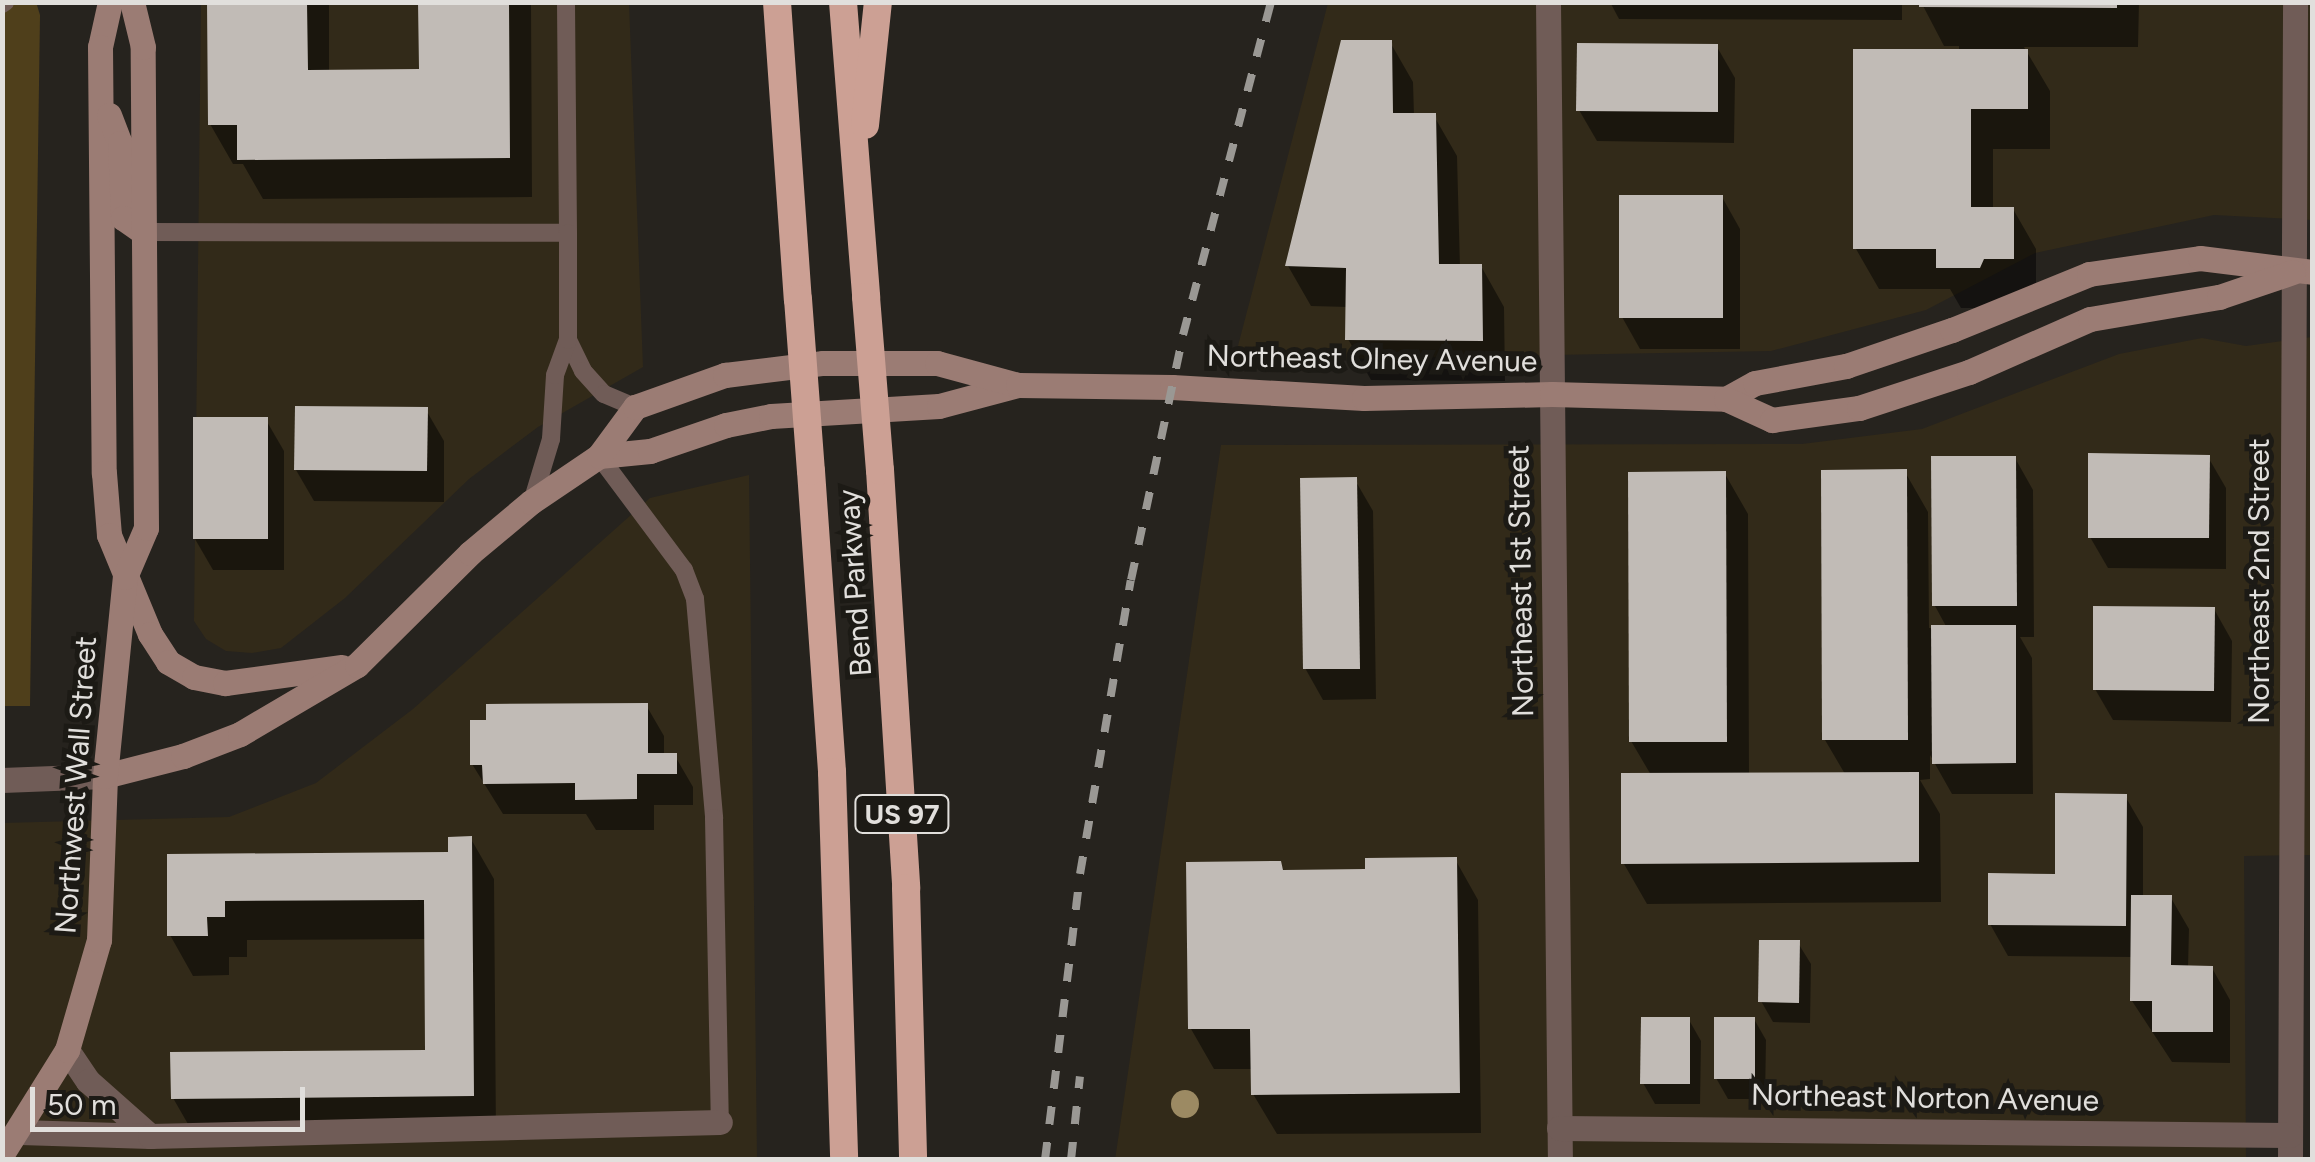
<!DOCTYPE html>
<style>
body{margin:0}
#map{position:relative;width:2315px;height:1162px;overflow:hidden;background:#26231e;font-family:Figtree,sans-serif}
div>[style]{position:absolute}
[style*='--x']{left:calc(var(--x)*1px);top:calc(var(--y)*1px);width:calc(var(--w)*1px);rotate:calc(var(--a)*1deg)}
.commercial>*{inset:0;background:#322a19}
.green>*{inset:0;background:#4f3f1b}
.shadow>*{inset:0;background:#0007}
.building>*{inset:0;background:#c1bbb6}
.service>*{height:18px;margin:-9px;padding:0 9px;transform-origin:9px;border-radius:9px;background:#705c57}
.minor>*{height:25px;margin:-12.5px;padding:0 12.5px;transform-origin:12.5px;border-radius:12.5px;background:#705c57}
.tertiary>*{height:25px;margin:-12.5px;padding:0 12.5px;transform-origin:12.5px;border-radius:12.5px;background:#705c57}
.secondary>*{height:25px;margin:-12.5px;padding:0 12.5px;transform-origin:12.5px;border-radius:12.5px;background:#9b7c74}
.trunk>*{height:28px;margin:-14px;padding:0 14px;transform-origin:14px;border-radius:14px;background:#cca094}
.rail>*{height:8px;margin-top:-4px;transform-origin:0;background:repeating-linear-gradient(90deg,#9a9894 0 18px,transparent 0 36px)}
.trunk-bridge>*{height:28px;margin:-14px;padding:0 14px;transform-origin:14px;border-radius:14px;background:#cca094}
.trees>*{width:28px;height:28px;margin:-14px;border-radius:50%;background:#9c8a63}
span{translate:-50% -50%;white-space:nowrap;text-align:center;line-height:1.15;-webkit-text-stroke:10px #1c1a15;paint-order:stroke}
.shield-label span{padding:2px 8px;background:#1c1a15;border:2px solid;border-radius:8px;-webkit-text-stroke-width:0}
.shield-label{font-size:28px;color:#e1dfdc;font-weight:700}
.street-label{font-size:30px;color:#e1dfdc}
.frame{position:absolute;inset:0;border:5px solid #e1dfdc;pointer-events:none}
.scale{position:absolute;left:30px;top:1087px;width:275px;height:45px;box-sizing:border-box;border:5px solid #e1dfdc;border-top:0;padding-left:12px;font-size:30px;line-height:35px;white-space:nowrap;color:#e1dfdc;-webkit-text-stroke:8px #1c1a15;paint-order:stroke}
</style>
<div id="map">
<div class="commercial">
<div style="clip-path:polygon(201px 3px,629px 3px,643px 367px,538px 427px,469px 479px,345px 598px,281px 648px,252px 653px,226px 651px,206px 639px,194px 621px)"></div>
<div style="clip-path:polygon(1328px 3px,2312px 3px,2312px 220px,2214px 215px,2035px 253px,1926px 310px,1771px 351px,1234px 361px)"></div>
<div style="clip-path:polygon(2312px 337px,2312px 855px,2244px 856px,2246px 1159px,1115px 1160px,1221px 445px,1802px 444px,1922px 429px,2119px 354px,2202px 338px,2246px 346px)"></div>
<div style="clip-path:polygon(749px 475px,757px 1159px,3px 1159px,2px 823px,229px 817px,316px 783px,413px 709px,650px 498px)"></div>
</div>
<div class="green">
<div style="clip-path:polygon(36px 2px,40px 15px,30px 706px,3px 706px,2px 3px)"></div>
</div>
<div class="shadow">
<div style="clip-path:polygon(209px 2px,329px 2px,329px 72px,421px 71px,421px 2px,531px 2px,532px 197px,263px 199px,243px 164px,233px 164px,210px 124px)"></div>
<div style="clip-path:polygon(1610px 2px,1902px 2px,1902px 20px,1619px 19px)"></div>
<div style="clip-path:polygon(1921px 2px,2139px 2px,2138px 47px,2024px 47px,2050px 91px,2050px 149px,1993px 149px,1993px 209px,2013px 209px,2036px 249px,2036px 299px,2002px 308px,1961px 308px,1950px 289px,1879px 289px,1856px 249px,1959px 51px,1959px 46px,1944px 46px)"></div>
<div style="clip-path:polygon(1390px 42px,1413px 82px,1414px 115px,1434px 116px,1457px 156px,1460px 267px,1481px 266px,1504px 307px,1505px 381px,1371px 380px,1348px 339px,1348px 307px,1311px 306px,1288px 266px)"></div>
<div style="clip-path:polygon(1717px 47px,1735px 78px,1734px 143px,1597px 141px,1579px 110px)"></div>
<div style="clip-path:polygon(1722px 197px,1740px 229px,1740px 349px,1640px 349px,1622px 317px)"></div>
<div style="clip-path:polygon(426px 410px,444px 441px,444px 502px,314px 501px,296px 470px)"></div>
<div style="clip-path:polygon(266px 420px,284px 451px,284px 570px,213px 570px,195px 539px)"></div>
<div style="clip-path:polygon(2208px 457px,2226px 488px,2226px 569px,2108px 568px,2090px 537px)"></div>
<div style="clip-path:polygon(2015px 458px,2033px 490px,2034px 637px,2020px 637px,2032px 658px,2033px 794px,1952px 794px,1930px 755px,1930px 779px,1920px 780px,1940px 814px,1941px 902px,1647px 904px,1624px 864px,1651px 775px,1631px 741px,1725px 474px,1748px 514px,1749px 775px,1845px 774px,1825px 740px,1905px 472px,1928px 512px,1929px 628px,1947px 628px,1935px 606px)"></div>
<div style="clip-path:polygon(1355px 480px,1373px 511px,1376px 699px,1323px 700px,1305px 668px)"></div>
<div style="clip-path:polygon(2214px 609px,2232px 641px,2231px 722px,2113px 720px,2095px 689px)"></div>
<div style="clip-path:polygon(646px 705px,664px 736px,664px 756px,675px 756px,693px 787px,693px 805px,654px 805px,654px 830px,596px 830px,586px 814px,503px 814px,472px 764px)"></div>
<div style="clip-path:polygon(2125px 796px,2143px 827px,2143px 897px,2171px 898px,2189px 929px,2188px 968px,2212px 968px,2230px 1000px,2230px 1063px,2172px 1062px,2132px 1001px,2133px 957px,2008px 956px,1990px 924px,2057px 876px)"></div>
<div style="clip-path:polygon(471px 839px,494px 879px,496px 1136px,196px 1138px,173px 1098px,428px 1053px,427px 939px,247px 940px,247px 957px,229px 957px,229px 975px,193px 976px,170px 935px,169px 856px,450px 854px)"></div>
<div style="clip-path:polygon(1455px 859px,1478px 900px,1481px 1133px,1277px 1134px,1253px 1094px,1253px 1069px,1214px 1069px,1191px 1029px,1280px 863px,1285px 873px,1367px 872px)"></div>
<div style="clip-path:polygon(1798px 943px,1811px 964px,1810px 1023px,1773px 1022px,1761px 1001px)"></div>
<div style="clip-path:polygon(1754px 1019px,1766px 1040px,1765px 1099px,1728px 1099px,1716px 1078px)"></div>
<div style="clip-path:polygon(1689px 1020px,1701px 1041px,1700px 1104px,1655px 1104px,1643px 1083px)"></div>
</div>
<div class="building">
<div style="clip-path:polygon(207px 2px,307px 2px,308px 70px,419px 69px,418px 2px,509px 2px,510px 158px,237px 160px,237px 125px,208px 125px)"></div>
<div style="clip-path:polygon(1919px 2px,2117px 2px,2117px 8px,1919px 7px)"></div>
<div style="clip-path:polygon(1341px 40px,1392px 40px,1393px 113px,1436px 113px,1439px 264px,1482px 264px,1483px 341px,1345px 340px,1346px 268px,1285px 266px)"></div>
<div style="clip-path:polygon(1577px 43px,1718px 44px,1718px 112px,1576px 111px)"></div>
<div style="clip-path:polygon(1853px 49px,2028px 49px,2028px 109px,1971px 109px,1971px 207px,2014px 207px,2014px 259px,1984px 259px,1980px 268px,1936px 268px,1936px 249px,1853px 249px)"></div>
<div style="clip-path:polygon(1619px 195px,1723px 195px,1723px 318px,1619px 318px)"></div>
<div style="clip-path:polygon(295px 406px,428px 407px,427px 471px,294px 470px)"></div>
<div style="clip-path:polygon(193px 417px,268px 417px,268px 539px,193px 539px)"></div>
<div style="clip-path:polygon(2088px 453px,2210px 455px,2209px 538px,2088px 538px)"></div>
<div style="clip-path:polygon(1931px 456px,2016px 456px,2017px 606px,1932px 606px)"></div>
<div style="clip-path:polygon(1907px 469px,1908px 740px,1822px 740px,1821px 470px)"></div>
<div style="clip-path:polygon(1726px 471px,1727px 742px,1629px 742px,1628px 472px)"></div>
<div style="clip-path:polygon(1357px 477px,1360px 669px,1303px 669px,1300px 478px)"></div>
<div style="clip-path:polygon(2093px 606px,2215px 607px,2214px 691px,2093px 690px)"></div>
<div style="clip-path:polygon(1931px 625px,2016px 625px,2016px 763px,1932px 764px)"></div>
<div style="clip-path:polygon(648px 703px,648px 753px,677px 753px,677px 774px,637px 774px,637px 799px,575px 800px,575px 783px,483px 784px,482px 765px,470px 765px,470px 720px,486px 720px,486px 704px)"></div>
<div style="clip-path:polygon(1919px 772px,1919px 862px,1621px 864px,1621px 773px)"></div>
<div style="clip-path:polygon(2055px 793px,2127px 794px,2126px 926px,1988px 925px,1988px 873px,2055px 874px)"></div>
<div style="clip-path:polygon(472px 836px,474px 1096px,171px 1099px,170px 1052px,425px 1050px,424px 900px,225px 901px,225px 917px,207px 917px,208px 936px,167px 936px,167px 854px,448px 852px,448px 837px)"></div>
<div style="clip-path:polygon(1457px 857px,1460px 1093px,1251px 1095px,1250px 1029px,1188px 1029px,1186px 862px,1281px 861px,1283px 870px,1365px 869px,1365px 858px)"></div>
<div style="clip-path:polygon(2131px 895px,2172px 895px,2171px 965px,2213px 966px,2213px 1032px,2152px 1032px,2152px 1001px,2130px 1001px)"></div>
<div style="clip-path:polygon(1759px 940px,1800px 940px,1799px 1003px,1758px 1002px)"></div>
<div style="clip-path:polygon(1641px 1017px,1690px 1017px,1690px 1084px,1640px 1084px)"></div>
<div style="clip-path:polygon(1714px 1017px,1755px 1017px,1755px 1079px,1714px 1079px)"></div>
</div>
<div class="service">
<div style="--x:2;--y:4;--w:4;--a:-34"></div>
<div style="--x:143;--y:232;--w:425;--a:0.1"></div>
<div style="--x:568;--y:233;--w:231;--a:-90.5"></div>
<div style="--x:568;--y:340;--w:34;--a:64"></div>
<div style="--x:583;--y:371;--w:31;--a:48"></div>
<div style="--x:604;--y:394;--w:34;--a:23"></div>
<div style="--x:599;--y:456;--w:142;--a:53.3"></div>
<div style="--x:684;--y:570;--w:31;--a:69"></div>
<div style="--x:695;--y:599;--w:220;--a:85"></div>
<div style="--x:714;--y:818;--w:304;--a:88.9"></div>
<div style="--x:532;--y:502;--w:66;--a:-73.2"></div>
<div style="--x:551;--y:439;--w:64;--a:-86.4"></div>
<div style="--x:555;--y:375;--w:37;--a:-70"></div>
<div style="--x:568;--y:340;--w:107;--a:-90"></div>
</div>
<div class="minor">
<div style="--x:1548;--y:2;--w:1158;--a:89.41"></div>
<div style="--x:67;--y:1050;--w:37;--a:56"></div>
<div style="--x:88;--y:1081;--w:83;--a:41.6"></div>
<div style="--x:20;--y:1132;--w:130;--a:1.8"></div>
<div style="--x:150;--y:1136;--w:570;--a:-1.41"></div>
<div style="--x:2290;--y:1160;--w:1158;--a:-89.75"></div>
</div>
<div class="tertiary">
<div style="--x:2;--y:780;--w:103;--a:-2.2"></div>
<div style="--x:1559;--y:1128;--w:731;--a:0.55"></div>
</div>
<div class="secondary">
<div style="--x:110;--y:2;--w:46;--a:102.5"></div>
<div style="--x:100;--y:47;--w:426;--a:89.5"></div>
<div style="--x:104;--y:473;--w:62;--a:85.4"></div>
<div style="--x:109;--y:535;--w:107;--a:67.5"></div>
<div style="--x:150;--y:634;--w:33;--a:57"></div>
<div style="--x:168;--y:662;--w:30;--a:30"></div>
<div style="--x:194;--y:677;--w:32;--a:11"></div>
<div style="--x:225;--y:683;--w:118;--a:-7.8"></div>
<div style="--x:109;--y:115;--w:30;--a:69"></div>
<div style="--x:120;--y:143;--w:75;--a:87.7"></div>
<div style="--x:123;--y:218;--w:24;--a:35"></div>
<div style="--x:1726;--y:399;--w:33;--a:-29"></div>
<div style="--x:1755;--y:383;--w:93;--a:-10.6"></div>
<div style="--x:1846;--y:366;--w:112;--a:-18.8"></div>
<div style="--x:1952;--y:330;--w:148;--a:-22.2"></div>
<div style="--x:2089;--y:274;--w:112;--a:-8.2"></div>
<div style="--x:2200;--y:258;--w:113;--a:7.1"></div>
<div style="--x:599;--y:456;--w:51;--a:-5.6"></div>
<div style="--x:650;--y:451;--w:80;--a:-18.9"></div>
<div style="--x:726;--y:425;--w:46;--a:-11.3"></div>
<div style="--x:771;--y:416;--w:168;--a:-3.4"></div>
<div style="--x:939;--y:406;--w:82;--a:-14.9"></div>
<div style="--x:105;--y:776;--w:81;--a:-14.4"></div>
<div style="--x:183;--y:756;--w:61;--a:-21.1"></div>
<div style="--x:240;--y:734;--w:136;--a:-30.5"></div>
<div style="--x:357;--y:665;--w:159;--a:-44.7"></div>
<div style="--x:470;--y:553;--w:80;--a:-39.9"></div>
<div style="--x:531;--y:502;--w:82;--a:-34.1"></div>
<div style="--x:599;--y:456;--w:61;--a:-53.7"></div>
<div style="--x:635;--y:407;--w:96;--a:-19.6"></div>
<div style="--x:725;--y:375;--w:99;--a:-7"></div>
<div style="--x:823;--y:363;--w:114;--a:0"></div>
<div style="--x:937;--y:363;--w:84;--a:15.2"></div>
<div style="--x:1018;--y:385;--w:154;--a:0.7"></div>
<div style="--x:1172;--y:387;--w:192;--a:3.3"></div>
<div style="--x:1364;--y:398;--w:188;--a:-1.2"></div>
<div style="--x:1552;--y:394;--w:174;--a:1.6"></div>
<div style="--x:1726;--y:399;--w:51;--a:24.5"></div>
<div style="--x:1772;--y:420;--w:88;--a:-7.9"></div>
<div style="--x:1859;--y:408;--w:116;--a:-18.1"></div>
<div style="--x:1969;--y:372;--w:132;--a:-23.7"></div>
<div style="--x:2090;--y:319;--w:131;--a:-9.7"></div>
<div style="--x:2219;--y:297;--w:78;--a:-18.7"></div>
<div style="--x:2;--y:1154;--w:123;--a:-58"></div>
<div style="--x:67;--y:1050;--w:115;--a:-73.8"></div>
<div style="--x:99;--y:940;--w:164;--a:-87.9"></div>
<div style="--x:105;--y:776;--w:200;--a:-84.3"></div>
<div style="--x:125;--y:577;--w:53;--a:-66.8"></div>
<div style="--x:146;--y:528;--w:481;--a:-90.4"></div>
<div style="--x:143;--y:47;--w:46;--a:-103.7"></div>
</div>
<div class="trunk">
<div style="--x:777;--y:2;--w:298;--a:86"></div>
<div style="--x:843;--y:2;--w:296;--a:85.5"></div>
<div style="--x:865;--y:125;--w:124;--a:-84"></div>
<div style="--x:880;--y:470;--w:419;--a:86.4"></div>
<div style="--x:906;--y:888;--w:272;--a:88.5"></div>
<div style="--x:811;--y:471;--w:302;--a:86"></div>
<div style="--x:832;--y:772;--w:388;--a:88.2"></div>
</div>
<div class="rail">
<div style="--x:1045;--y:1160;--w:288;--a:-83"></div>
<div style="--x:1080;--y:874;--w:298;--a:-80.2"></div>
<div style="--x:1131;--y:580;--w:250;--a:-78"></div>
<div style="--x:1183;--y:335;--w:344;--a:-75.2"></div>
<div style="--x:1071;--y:1160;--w:84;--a:-83.9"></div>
</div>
<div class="trunk-bridge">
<div style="--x:866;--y:297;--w:174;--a:85.4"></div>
<div style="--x:798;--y:299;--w:172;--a:85.7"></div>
</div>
<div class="trees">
<div style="left:1185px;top:1104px"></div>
</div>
<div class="shield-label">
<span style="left:902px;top:814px">US 97</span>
</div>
<div class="street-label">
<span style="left:1372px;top:359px;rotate:1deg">Northeast Olney Avenue</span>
<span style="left:1521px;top:581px;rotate:-91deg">Northeast 1st Street</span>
<span style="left:2259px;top:581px;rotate:-90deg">Northeast 2nd Street</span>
<span style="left:855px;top:583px;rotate:-94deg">Bend Parkway</span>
<span style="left:76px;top:785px;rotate:-86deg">Northwest Wall Street</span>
<span style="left:1925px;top:1098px;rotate:1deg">Northeast Norton Avenue</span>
</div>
<div class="frame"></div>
<div class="scale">50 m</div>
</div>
